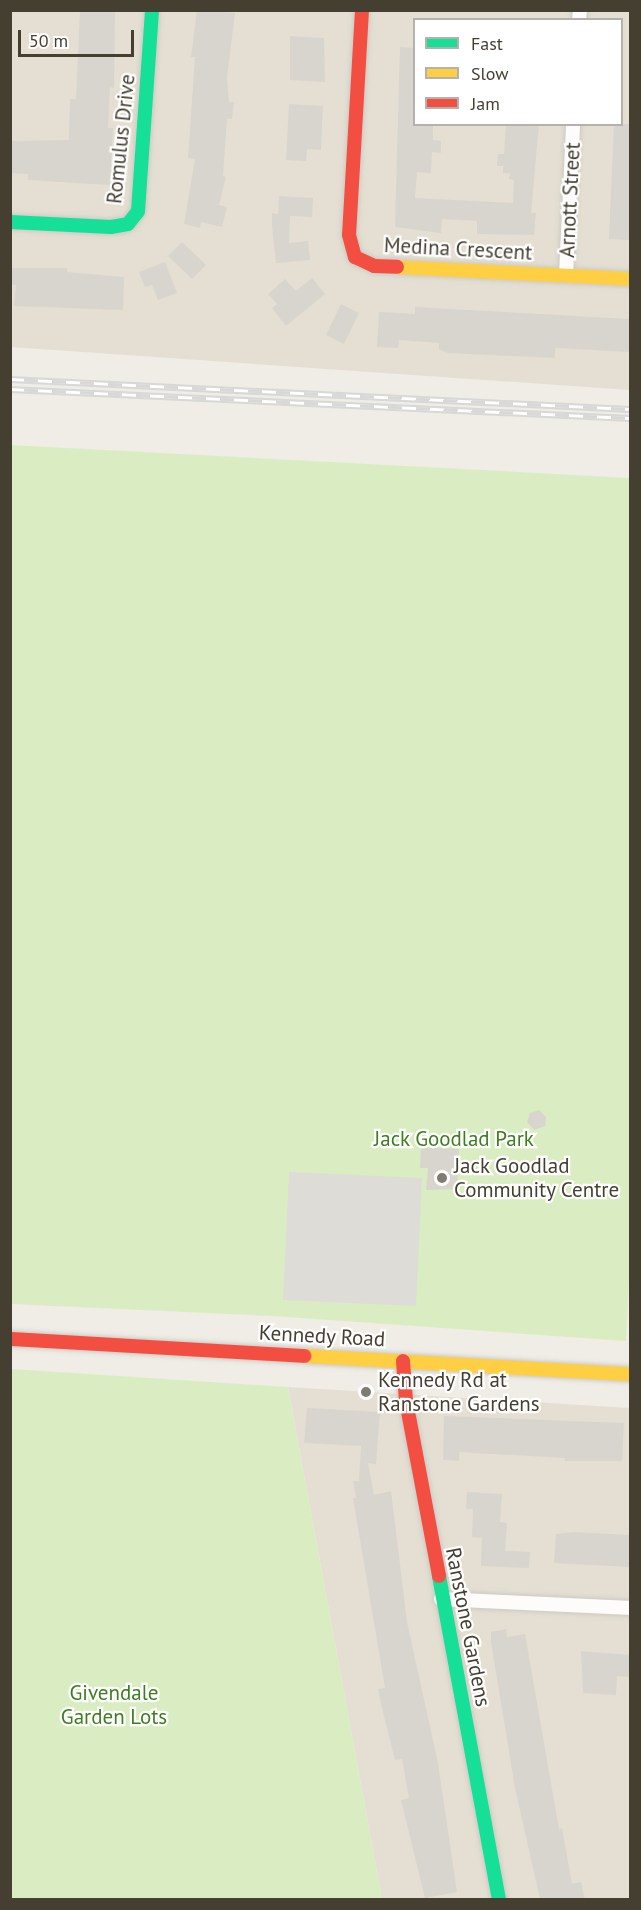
<!DOCTYPE html>
<style>
body{margin:0}
#map{position:relative;width:641px;height:1910px;overflow:hidden;background:#efede6;font-family:"PT Sans",sans-serif}
div>[style]{position:absolute}
[style*='--x']{left:calc(var(--x)*1px);top:calc(var(--y)*1px);width:calc(var(--w)*1px);rotate:calc(var(--a)*1deg)}
.residential>*{inset:0;background:#e4dfd2}
.green>*{inset:0;background:#daedc2}
.parking>*{inset:0;background:#dedcd6}
.building>*{inset:0;background:#d8d5ce}
.roads{filter:drop-shadow(0 0 2px #cdcac4) drop-shadow(0 0 2px #cdcac4)}
.street>*{height:14px;margin:-7px;padding:0 7px;transform-origin:7px;border-radius:7px;background:#fdfcfb}
.fast>*{height:14px;margin:-7px;padding:0 7px;transform-origin:7px;border-radius:7px;background:#16e098}
.slow>*{height:14px;margin:-7px;padding:0 7px;transform-origin:7px;border-radius:7px;background:#ffcf43}
.jam>*{height:14px;margin:-7px;padding:0 7px;transform-origin:7px;border-radius:7px;background:#f24e42}
.rail>*{height:7px;margin-top:-3.5px;transform-origin:0;background:repeating-linear-gradient(90deg,#fff 0 14px,#d8d8d7 0 28px);box-sizing:border-box;border-block:2px solid #d8d8d7}
.dots>*{width:16px;height:16px;translate:-50% -50%;box-sizing:border-box;border:3px solid #fff;border-radius:50%}
span{translate:-50% -50%;white-space:nowrap;text-align:center;line-height:1.15;-webkit-text-stroke:4.5px #fff;paint-order:stroke}
.street-label{font-size:21px;color:#453f32}
.park-label{font-size:21px;color:#3e7d1f}
.poi-label{font-size:21px;color:#453f32}
.left{translate:0 -50%;text-align:left}
.frame{position:absolute;inset:0;border:12px solid #453f32;pointer-events:none}
.legend{position:absolute;left:413px;top:18px;width:210px;height:108px;box-sizing:border-box;background:#fff;border:2px solid #b5b2ad;margin:0;padding:8px 10px;list-style:none;font-size:18px;color:#453f32}
.legend li{display:flex;align-items:center;gap:12px;height:30px}
.legend b{width:30px;border:2px solid #b5b2ad}
.scale{position:absolute;left:18px;top:30px;width:116px;height:27px;box-sizing:border-box;border:3px solid #453f32;border-top:0;padding-left:8px;font-size:18px;line-height:21px;white-space:nowrap;color:#453f32;-webkit-text-stroke:4px #fff;paint-order:stroke}
</style>
<div id="map">
<div class="residential">
<div style="clip-path:polygon(evenodd,10px 11px,630px 11px,630px 390px,11px 347px,10px 11px,414px 20px,622px 20px,622px 124px,414px 124px,414px 20px)"></div>
<div style="clip-path:polygon(288px 1387px,630px 1408px,630px 1899px,382px 1899px)"></div>
</div>
<div class="green">
<div style="clip-path:polygon(10px 445px,630px 478px,630px 1260px,626px 1341px,273px 1316px,11px 1304px)"></div>
<div style="clip-path:polygon(11px 1369px,288px 1387px,382px 1899px,11px 1899px)"></div>
</div>
<div class="parking">
<div style="clip-path:polygon(289px 1172px,422px 1178px,416px 1306px,283px 1300px)"></div>
</div>
<div class="building">
<div style="clip-path:polygon(80px 10px,115px 10px,114px 88px,110px 87px,108px 128px,113px 128px,110px 185px,28px 180px,28px 174px,10px 173px,10px 141px,69px 140px,70px 99px,76px 99px)"></div>
<div style="clip-path:polygon(197px 10px,235px 13px,227px 78px,229px 102px,234px 102px,232px 119px,227px 119px,223px 176px,226px 177px,219px 205px,227px 207px,222px 227px,201px 222px,200px 228px,184px 224px,195px 159px,188px 158px,195px 57px,191px 57px)"></div>
<div style="clip-path:polygon(290px 36px,324px 38px,325px 82px,290px 80px)"></div>
<div style="clip-path:polygon(400px 47px,414px 48px,414px 124px,433px 124px,433px 140px,441px 141px,441px 153px,432px 152px,431px 173px,417px 172px,415px 198px,513px 203px,514px 180px,509px 179px,510px 173px,503px 173px,503px 166px,497px 166px,498px 154px,504px 154px,506px 124px,539px 124px,531px 213px,536px 213px,534px 235px,477px 234px,477px 221px,442px 219px,441px 233px,395px 227px)"></div>
<div style="clip-path:polygon(289px 104px,323px 106px,321px 150px,307px 149px,306px 161px,286px 160px)"></div>
<div style="clip-path:polygon(614px 124px,630px 124px,629px 240px,609px 239px)"></div>
<div style="clip-path:polygon(279px 196px,313px 198px,312px 217px,290px 216px,289px 243px,308px 241px,310px 260px,276px 263px,272px 226px,272px 213px,278px 214px)"></div>
<div style="clip-path:polygon(182px 242px,206px 265px,192px 279px,168px 256px)"></div>
<div style="clip-path:polygon(165px 262px,177px 293px,158px 300px,152px 285px,145px 287px,139px 272px)"></div>
<div style="clip-path:polygon(10px 268px,67px 268px,67px 272px,124px 277px,123px 310px,14px 306px,16px 285px,10px 284px)"></div>
<div style="clip-path:polygon(312px 278px,325px 294px,286px 326px,272px 308px,277px 304px,268px 294px,285px 279px,296px 291px)"></div>
<div style="clip-path:polygon(341px 304px,359px 313px,344px 344px,326px 335px)"></div>
<div style="clip-path:polygon(415px 307px,630px 319px,630px 352px,555px 348px,555px 358px,448px 353px,439px 349px,439px 343px,399px 340px,398px 348px,377px 347px,379px 312px,415px 314px)"></div>
<div style="clip-path:polygon(539px 1110px,546px 1117px,545px 1126px,534px 1130px,527px 1122px,530px 1113px)"></div>
<div style="clip-path:polygon(421px 1147px,459px 1149px,457px 1189px,426px 1190px,428px 1168px,420px 1168px)"></div>
<div style="clip-path:polygon(307px 1408px,380px 1412px,376px 1464px,368px 1463px,374px 1495px,391px 1491px,407px 1622px,438px 1763px,457px 1892px,425px 1898px,401px 1800px,409px 1798px,402px 1759px,395px 1760px,381px 1704px,378px 1689px,385px 1688px,353px 1498px,356px 1498px,353px 1481px,359px 1481px,361px 1446px,304px 1443px)"></div>
<div style="clip-path:polygon(444px 1416px,624px 1423px,622px 1461px,565px 1461px,565px 1458px,459px 1452px,459px 1461px,443px 1460px)"></div>
<div style="clip-path:polygon(467px 1492px,502px 1494px,500px 1522px,507px 1523px,505px 1551px,530px 1552px,529px 1568px,481px 1566px,482px 1538px,472px 1537px,473px 1509px,466px 1509px)"></div>
<div style="clip-path:polygon(575px 1532px,630px 1535px,630px 1567px,554px 1563px,556px 1534px)"></div>
<div style="clip-path:polygon(506px 1629px,507px 1637px,525px 1634px,559px 1829px,562px 1828px,572px 1884px,581px 1882px,585px 1899px,540px 1899px,515px 1788px,491px 1642px,491px 1632px)"></div>
<div style="clip-path:polygon(581px 1651px,630px 1655px,630px 1677px,617px 1676px,616px 1695px,583px 1693px)"></div>
</div>
<div class="roads">
<div class="street">
<div style="--x:579;--y:20;--w:10;--a:-84"></div>
<div style="--x:566;--y:275;--w:151;--a:-87.3"></div>
<div style="--x:441;--y:1599;--w:189;--a:2.7"></div>
</div>
<div class="fast">
<div style="--x:10;--y:222;--w:101;--a:2.8"></div>
<div style="--x:111;--y:227;--w:17;--a:-10"></div>
<div style="--x:128;--y:224;--w:16;--a:-52"></div>
<div style="--x:138;--y:211;--w:201;--a:-86"></div>
<div style="--x:439;--y:1576;--w:330;--a:79.5"></div>
</div>
<div class="slow">
<div style="--x:397;--y:267;--w:233;--a:2.9"></div>
<div style="--x:305;--y:1356;--w:325;--a:3.2"></div>
</div>
<div class="jam">
<div style="--x:362;--y:10;--w:225;--a:93.3"></div>
<div style="--x:349;--y:235;--w:23;--a:75"></div>
<div style="--x:355;--y:257;--w:21;--a:25"></div>
<div style="--x:374;--y:266;--w:23;--a:2"></div>
<div style="--x:10;--y:1339;--w:295;--a:3.3"></div>
<div style="--x:403;--y:1361;--w:40;--a:85.7"></div>
<div style="--x:406;--y:1401;--w:178;--a:79.3"></div>
</div>
</div>
<div class="rail">
<div style="--x:10;--y:379;--w:621;--a:2.77"></div>
<div style="--x:10;--y:389;--w:621;--a:2.68"></div>
</div>
<div class="dots">
<div style="left:442px;top:1178px;background:#807c71"></div>
<div style="left:366px;top:1392px;background:#807c71"></div>
</div>
<div class="street-label">
<span style="left:121px;top:139px;rotate:-84deg">Romulus Drive</span>
<span style="left:570px;top:200px;rotate:-87deg">Arnott Street</span>
<span style="left:458px;top:249px;rotate:3deg">Medina Crescent</span>
<span style="left:322px;top:1336px;rotate:3deg">Kennedy Road</span>
<span style="left:468px;top:1627px;rotate:79deg">Ranstone Gardens</span>
</div>
<div class="park-label">
<span style="left:454px;top:1139px">Jack Goodlad Park</span>
<span style="left:114px;top:1705px">Givendale<br>Garden Lots</span>
</div>
<div class="poi-label">
<span class="left" style="left:454px;top:1178px">Jack Goodlad<br>Community Centre</span>
<span class="left" style="left:378px;top:1392px">Kennedy Rd at<br>Ranstone Gardens</span>
</div>
<div class="frame"></div>
<ul class="legend">
<li><b style="height:8px;background:#16e098"></b>Fast</li>
<li><b style="height:8px;background:#ffcf43"></b>Slow</li>
<li><b style="height:8px;background:#f24e42"></b>Jam</li>
</ul>
<div class="scale">50 m</div>
</div>
